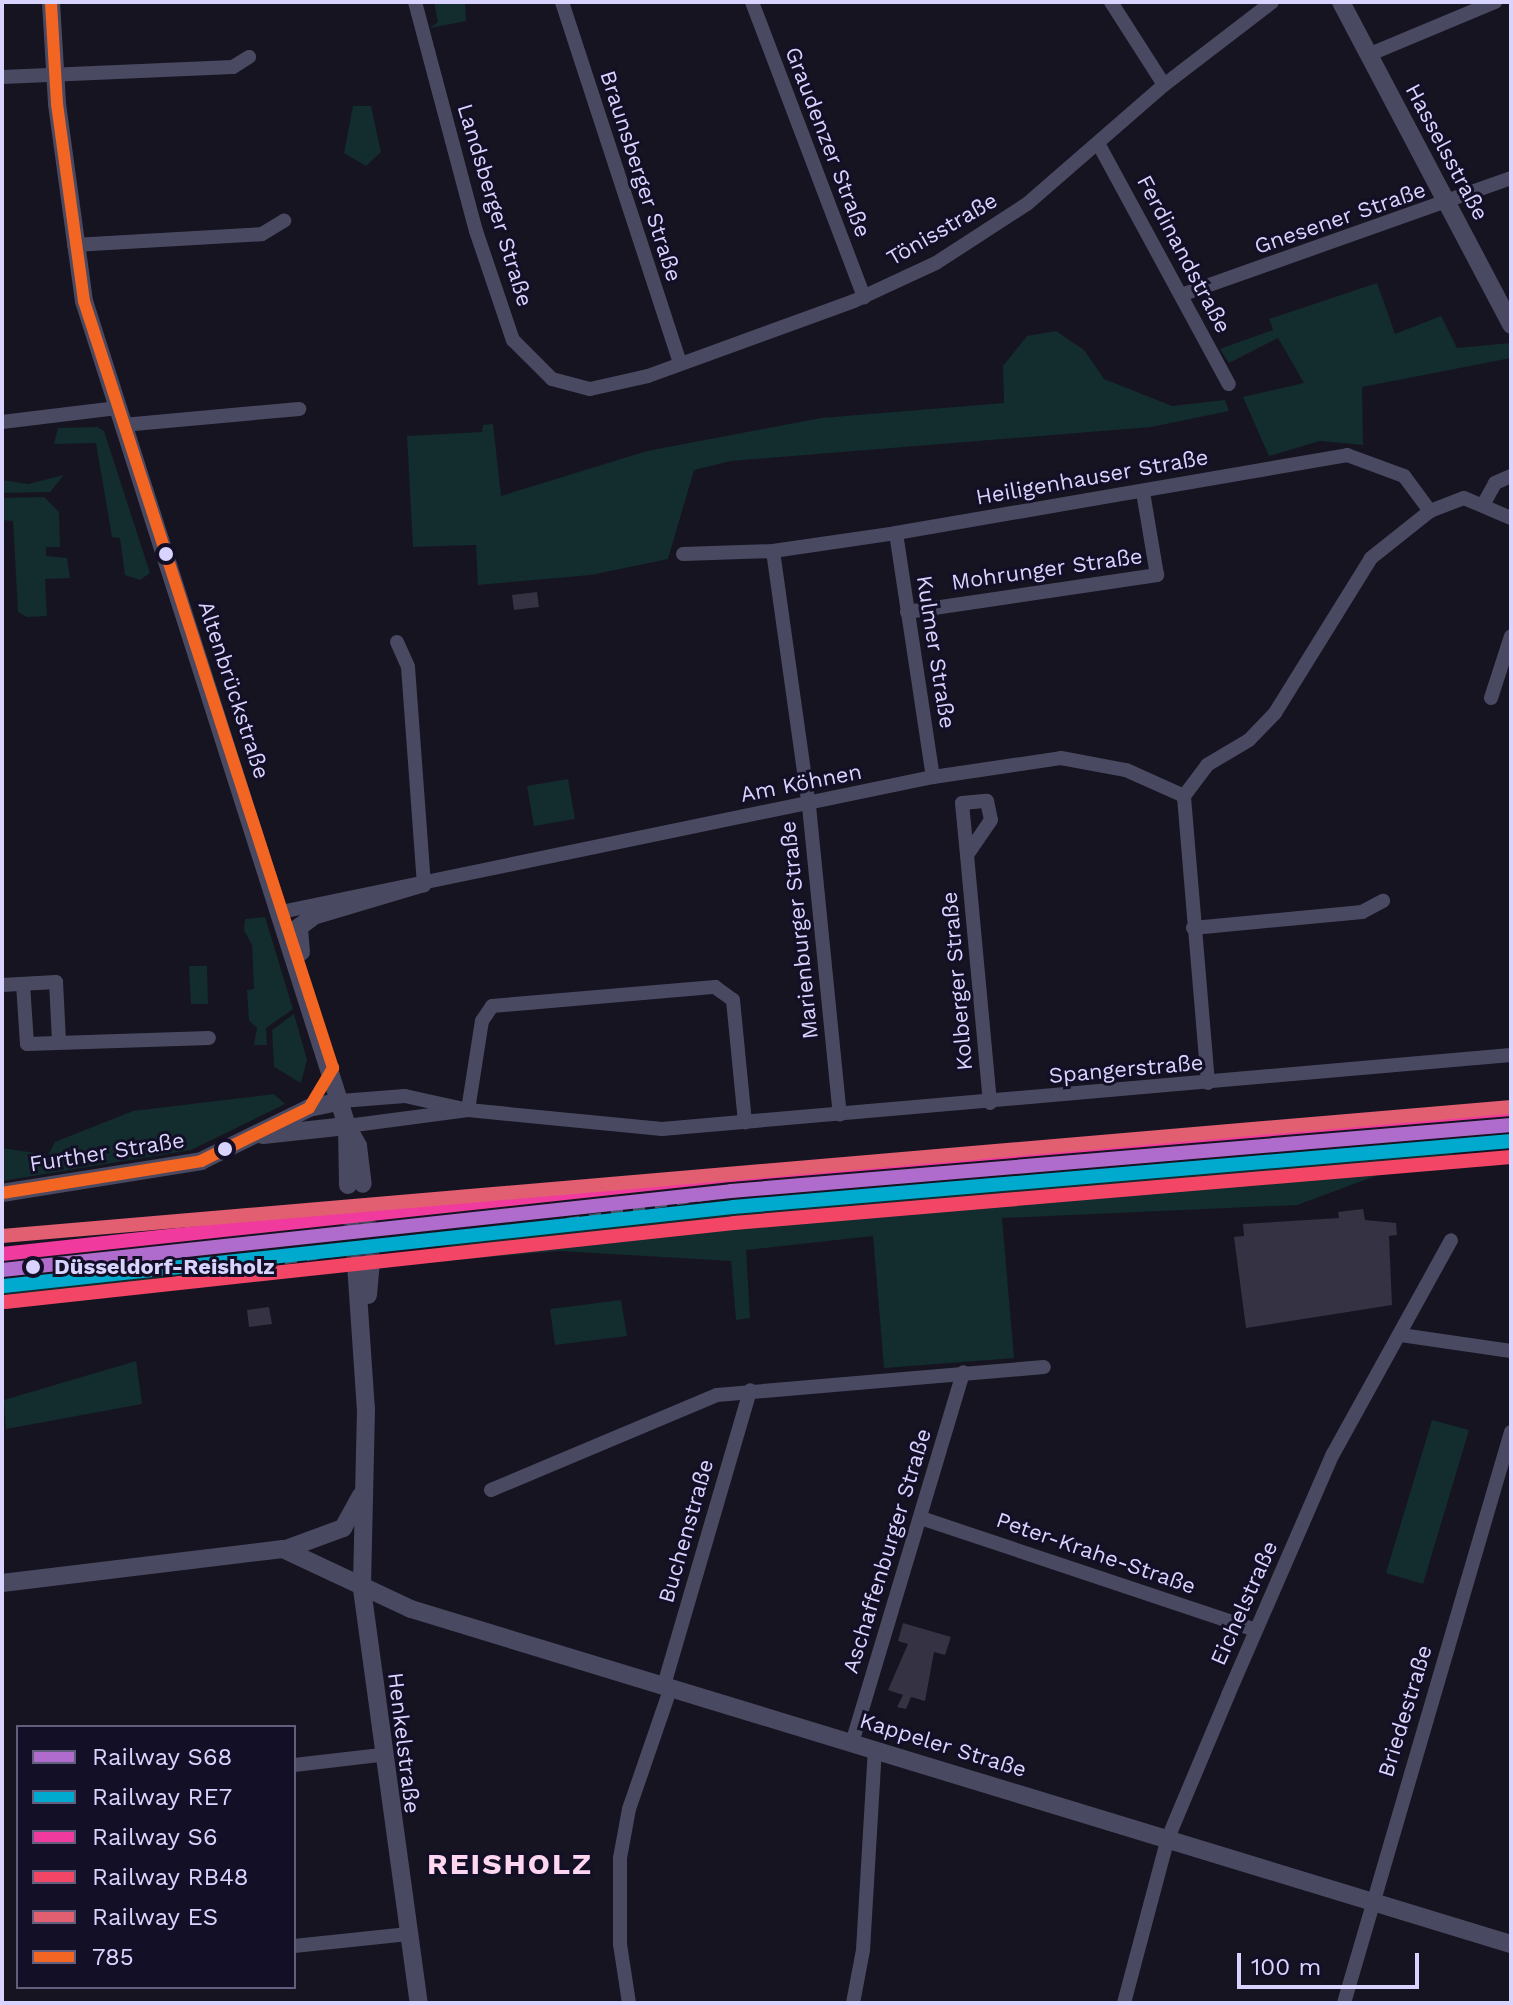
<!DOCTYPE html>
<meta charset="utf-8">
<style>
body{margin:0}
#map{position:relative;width:1513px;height:2005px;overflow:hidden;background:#161421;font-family:"Work Sans",sans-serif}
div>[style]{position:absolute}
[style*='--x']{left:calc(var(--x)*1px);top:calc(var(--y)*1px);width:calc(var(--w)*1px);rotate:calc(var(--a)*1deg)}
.green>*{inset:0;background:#132c2d}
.building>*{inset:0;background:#343243}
.tertiary-tunnel>*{height:18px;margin-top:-9px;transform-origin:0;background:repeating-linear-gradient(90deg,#333142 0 18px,transparent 0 27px)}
.minor>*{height:14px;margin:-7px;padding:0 7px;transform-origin:7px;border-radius:7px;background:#4a4962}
.tertiary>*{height:18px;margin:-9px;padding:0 9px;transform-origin:9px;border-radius:9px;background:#4a4962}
.rail>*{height:4px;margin-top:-2px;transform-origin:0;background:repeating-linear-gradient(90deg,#43596b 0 12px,transparent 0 22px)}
.bus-1>*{height:12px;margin:-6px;padding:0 6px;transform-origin:6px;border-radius:6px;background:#f26522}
.rail-1>*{height:14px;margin:-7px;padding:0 7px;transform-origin:7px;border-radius:7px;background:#b06ccc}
.rail-2>*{height:14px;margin:-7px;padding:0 7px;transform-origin:7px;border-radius:7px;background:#00a9ce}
.rail-3>*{height:14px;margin:-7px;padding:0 7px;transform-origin:7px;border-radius:7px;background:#f13a9e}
.rail-4>*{height:14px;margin:-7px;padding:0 7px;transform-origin:7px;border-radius:7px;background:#f34667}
.rail-5>*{height:14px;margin:-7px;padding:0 7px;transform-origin:7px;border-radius:7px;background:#e15f71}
.dots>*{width:22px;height:22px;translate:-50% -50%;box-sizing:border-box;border:4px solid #130f26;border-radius:50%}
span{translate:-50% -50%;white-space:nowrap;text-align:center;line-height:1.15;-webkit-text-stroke:6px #130f26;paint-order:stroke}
.street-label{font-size:22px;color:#d9d4ff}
.stop-label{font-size:22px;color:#d9d4ff;font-weight:700}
.left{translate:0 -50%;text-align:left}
.district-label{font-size:30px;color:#ffd6f0;font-weight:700;letter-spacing:2px}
.frame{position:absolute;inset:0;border:4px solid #d9d4ff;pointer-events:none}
.legend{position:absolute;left:16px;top:1725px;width:280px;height:264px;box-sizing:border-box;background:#130f26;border:2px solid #625e7d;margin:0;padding:10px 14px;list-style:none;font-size:24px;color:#d9d4ff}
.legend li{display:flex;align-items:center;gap:16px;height:40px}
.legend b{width:40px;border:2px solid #625e7d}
.scale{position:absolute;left:1237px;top:1953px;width:182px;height:36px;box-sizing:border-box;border:4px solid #d9d4ff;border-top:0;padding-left:10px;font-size:24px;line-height:28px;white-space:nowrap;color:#d9d4ff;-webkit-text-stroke:6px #130f26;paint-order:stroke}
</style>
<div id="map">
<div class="green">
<div style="clip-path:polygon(434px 2px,465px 2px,466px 21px,430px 28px,438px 22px)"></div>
<div style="clip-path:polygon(353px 106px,371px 106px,381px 152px,366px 166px,344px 153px)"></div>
<div style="clip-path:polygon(1377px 283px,1395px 334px,1441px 316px,1457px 348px,1510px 343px,1511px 358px,1362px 387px,1363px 445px,1320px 441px,1269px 456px,1243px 397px,1304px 383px,1278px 338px,1229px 363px,1220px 349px,1273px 330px,1269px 319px)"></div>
<div style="clip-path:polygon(1056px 331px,1084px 350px,1104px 379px,1172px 406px,1225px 400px,1229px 411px,1151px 427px,731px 461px,694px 470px,668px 559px,591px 575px,478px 585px,476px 545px,413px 547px,407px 436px,482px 432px,483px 425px,493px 424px,501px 496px,647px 451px,821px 418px,1004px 403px,1003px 366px,1027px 336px)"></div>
<div style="clip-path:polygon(97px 427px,104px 431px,150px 573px,140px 580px,125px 575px,120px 538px,112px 537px,96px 443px,54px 444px,58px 428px)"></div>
<div style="clip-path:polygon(64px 475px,50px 492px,2px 493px,2px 480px,28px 484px)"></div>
<div style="clip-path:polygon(44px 497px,59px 512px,60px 547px,46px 547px,46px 556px,67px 558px,70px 578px,45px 579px,47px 616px,27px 617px,18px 612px,13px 521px,2px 520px,2px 498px)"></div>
<div style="clip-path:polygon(568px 779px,575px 819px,534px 826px,527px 786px)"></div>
<div style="clip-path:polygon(265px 917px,293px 1009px,266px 1028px,267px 1045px,254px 1045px,257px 1028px,249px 1020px,247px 990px,254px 989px,252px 945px,244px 930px,245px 919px)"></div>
<div style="clip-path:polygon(189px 966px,207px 966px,208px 1004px,191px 1004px)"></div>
<div style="clip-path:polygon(294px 1014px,307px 1060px,301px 1083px,274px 1067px,272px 1030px)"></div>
<div style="clip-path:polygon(274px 1094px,285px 1104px,191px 1150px,2px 1181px,2px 1148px,48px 1155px,55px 1142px,133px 1111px)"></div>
<div style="clip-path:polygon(1450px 1146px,1455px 1159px,1384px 1173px,1297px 1205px,1002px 1218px,1014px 1358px,884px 1368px,873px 1236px,746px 1250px,750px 1318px,736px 1320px,731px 1261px,560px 1251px,385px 1266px,387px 1260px,520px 1229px,771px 1201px)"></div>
<div style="clip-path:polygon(156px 1264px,184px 1275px,2px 1300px,2px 1279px)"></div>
<div style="clip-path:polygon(621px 1300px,627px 1336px,555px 1345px,550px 1309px)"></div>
<div style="clip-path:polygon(136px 1361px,142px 1404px,6px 1429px,4px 1400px)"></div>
<div style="clip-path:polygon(1432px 1420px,1469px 1430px,1423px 1584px,1386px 1573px)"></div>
</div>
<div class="building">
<div style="clip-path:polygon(537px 592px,539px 607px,514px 610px,512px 595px)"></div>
<div style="clip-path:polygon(1363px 1209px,1365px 1220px,1396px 1223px,1397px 1235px,1389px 1236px,1392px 1305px,1246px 1328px,1234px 1237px,1244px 1236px,1243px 1224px,1339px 1218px,1338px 1212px)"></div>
<div style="clip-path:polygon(269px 1307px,272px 1324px,249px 1327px,247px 1310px)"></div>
<div style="clip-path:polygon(903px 1623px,951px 1637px,945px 1655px,934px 1652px,925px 1701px,911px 1697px,906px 1709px,897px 1707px,903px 1695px,888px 1690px,908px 1644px,898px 1641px)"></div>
</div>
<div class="tertiary-tunnel">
<div style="--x:366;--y:1216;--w:46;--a:83.8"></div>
<div style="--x:352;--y:1218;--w:46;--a:85"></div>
</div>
<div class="minor">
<div style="--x:415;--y:2;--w:237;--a:75.1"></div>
<div style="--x:476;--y:231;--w:115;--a:71.3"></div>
<div style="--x:513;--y:340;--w:55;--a:45"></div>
<div style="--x:552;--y:379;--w:39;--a:15"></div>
<div style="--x:590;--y:389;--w:59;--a:-12.6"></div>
<div style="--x:648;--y:376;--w:219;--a:-20"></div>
<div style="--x:854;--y:301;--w:90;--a:-24.9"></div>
<div style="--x:936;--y:263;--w:108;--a:-33"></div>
<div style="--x:1027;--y:204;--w:181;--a:-41"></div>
<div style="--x:1164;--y:85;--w:136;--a:-37.5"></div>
<div style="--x:562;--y:2;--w:380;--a:71.9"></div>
<div style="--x:752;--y:2;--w:316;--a:69.2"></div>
<div style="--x:1111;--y:2;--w:98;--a:57.4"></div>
<div style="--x:1368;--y:55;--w:138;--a:-22.7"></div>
<div style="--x:2;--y:77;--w:231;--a:-2.5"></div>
<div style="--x:233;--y:67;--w:19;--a:-32"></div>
<div style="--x:1099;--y:145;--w:272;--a:61.5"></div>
<div style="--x:74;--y:245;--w:188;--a:-3.3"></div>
<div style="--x:262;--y:234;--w:26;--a:-31"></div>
<div style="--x:1181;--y:295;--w:350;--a:-19.5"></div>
<div style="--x:2;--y:422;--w:116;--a:-6.9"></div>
<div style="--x:123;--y:425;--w:177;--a:-5.2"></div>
<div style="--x:1483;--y:505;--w:25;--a:-61"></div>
<div style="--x:1495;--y:483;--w:17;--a:-24"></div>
<div style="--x:896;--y:533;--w:247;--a:81.4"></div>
<div style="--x:773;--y:551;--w:258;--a:82"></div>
<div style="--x:809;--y:806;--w:310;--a:84.3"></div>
<div style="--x:683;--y:554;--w:90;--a:-1.9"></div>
<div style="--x:773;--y:551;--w:124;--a:-8.3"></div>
<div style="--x:896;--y:533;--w:458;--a:-9.8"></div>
<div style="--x:1347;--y:455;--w:61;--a:20.2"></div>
<div style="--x:1404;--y:476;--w:44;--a:53.4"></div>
<div style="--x:1430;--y:511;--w:36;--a:-21"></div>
<div style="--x:1464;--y:498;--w:51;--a:23.1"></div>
<div style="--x:907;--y:612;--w:253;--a:-8.4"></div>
<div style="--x:1157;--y:575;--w:84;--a:-99.6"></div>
<div style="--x:397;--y:642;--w:27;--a:66"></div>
<div style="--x:408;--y:667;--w:219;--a:85.8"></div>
<div style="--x:1491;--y:698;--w:65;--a:-72.1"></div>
<div style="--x:967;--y:855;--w:52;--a:-95.5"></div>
<div style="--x:962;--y:803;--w:25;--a:-5"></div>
<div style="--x:987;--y:801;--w:19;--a:78"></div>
<div style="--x:991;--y:820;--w:42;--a:124.4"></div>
<div style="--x:967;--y:855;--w:249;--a:84.7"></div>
<div style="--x:281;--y:912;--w:666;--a:-11.7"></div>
<div style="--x:933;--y:777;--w:129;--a:-8.4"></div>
<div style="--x:1061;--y:758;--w:66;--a:10.5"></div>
<div style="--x:1126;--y:770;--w:64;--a:24.1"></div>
<div style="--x:310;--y:919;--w:119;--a:-16.6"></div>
<div style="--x:1193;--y:928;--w:170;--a:-5.4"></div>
<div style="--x:1362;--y:912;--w:24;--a:-28"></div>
<div style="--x:23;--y:984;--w:60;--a:86.2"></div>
<div style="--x:27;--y:1044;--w:182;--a:-1.9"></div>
<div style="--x:2;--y:985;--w:54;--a:-3.2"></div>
<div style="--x:56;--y:982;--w:60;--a:87.1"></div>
<div style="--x:1208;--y:1083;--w:288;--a:-94.8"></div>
<div style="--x:1184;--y:796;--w:39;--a:-53"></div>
<div style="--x:1207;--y:765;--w:49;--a:-30.8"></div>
<div style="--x:1249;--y:740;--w:37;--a:-46"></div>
<div style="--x:1275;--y:713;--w:182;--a:-58.2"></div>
<div style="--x:1371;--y:558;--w:75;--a:-38.5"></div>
<div style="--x:341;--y:1101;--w:64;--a:-4.5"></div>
<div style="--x:405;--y:1096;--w:65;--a:12.5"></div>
<div style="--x:468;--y:1110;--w:195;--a:5.6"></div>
<div style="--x:662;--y:1129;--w:852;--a:-4.98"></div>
<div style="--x:468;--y:1110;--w:90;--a:-81.1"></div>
<div style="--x:482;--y:1021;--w:18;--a:-56"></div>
<div style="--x:492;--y:1006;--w:224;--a:-4.9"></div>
<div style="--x:715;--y:987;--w:22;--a:36"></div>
<div style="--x:733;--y:1000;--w:123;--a:84.4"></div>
<div style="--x:347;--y:1126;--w:122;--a:-7.5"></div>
<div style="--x:1401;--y:1335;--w:111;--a:8.3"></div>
<div style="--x:491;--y:1490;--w:245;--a:-22.8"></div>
<div style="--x:717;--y:1395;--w:328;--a:-4.9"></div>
<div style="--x:921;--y:1518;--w:353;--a:18.5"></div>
<div style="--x:664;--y:1685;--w:307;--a:-73.7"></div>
<div style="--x:852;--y:1743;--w:387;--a:-73.3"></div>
<div style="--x:294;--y:1765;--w:88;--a:-6.6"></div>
<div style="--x:294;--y:1946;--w:115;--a:-6"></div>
<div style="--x:629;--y:2003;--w:60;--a:-98.7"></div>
<div style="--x:620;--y:1944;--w:86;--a:-90"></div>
<div style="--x:620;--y:1858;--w:50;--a:-79.6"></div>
<div style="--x:629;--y:1809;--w:129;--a:-71"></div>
<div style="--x:853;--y:2003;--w:54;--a:-79.3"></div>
<div style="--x:863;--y:1950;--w:200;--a:-86.6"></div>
<div style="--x:1124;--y:2003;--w:171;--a:-75.1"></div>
<div style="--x:1168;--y:1838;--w:155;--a:-67.2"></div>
<div style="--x:1228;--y:1695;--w:263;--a:-66.5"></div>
<div style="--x:1333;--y:1454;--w:244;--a:-61.1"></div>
<div style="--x:1344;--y:2003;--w:595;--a:-73.7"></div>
</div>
<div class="tertiary">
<div style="--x:51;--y:2;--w:102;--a:86.6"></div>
<div style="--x:57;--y:104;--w:199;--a:82.2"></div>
<div style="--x:84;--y:301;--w:866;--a:72.32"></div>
<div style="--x:347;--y:1126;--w:23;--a:61"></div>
<div style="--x:358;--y:1146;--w:38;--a:83"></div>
<div style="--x:1341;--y:2;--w:365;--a:62.2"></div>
<div style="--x:301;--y:952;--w:25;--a:-95"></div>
<div style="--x:299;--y:927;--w:14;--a:-36"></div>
<div style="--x:347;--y:1126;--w:59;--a:89"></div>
<div style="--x:263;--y:1135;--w:84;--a:-6.1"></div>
<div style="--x:2;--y:1193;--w:202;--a:-9.1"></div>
<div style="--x:201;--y:1161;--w:120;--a:-26.1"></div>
<div style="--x:309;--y:1108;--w:33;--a:-12"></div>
<div style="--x:366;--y:1209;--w:7;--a:90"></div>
<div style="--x:351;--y:1210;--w:8;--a:83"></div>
<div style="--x:356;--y:1264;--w:145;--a:86.1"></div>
<div style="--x:366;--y:1409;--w:180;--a:91.3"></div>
<div style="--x:362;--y:1589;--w:418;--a:82.2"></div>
<div style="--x:368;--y:1295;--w:33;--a:-85"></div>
<div style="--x:286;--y:1549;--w:61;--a:-20.2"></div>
<div style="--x:343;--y:1528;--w:37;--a:-61"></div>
<div style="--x:2;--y:1583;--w:283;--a:-6.9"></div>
<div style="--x:283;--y:1549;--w:141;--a:25.1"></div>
<div style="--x:411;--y:1609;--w:1150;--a:16.94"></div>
</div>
<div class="rail">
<div style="--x:2;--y:1305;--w:798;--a:-8.58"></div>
</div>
<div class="bus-1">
<div style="--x:2;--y:1193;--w:202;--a:-9.1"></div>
<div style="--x:201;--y:1161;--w:120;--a:-26.1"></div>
<div style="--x:309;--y:1108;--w:47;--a:-59"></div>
<div style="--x:333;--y:1068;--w:806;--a:-107.99"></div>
<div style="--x:84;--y:301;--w:199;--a:-97.8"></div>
<div style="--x:57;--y:104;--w:102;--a:-93.4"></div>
</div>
<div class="rail-1">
<div style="--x:2;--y:1270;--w:733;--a:-6.18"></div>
<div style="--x:731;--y:1191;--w:783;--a:-4.84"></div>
</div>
<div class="rail-2">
<div style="--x:4;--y:1286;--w:733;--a:-6.18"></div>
<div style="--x:733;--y:1207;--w:781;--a:-4.85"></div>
</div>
<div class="rail-3">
<div style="--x:2;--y:1254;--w:732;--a:-6.19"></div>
<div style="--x:730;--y:1175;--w:783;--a:-4.84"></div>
</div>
<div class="rail-4">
<div style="--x:5;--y:1302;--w:733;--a:-6.18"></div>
<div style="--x:734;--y:1223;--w:780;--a:-4.86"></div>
</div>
<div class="rail-5">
<div style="--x:2;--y:1236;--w:1515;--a:-4.89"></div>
</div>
<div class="dots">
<div style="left:166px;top:554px;background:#d9d4ff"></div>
<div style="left:225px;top:1149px;background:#d9d4ff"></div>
<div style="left:33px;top:1267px;background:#d9d4ff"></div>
</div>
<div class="street-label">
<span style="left:828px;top:142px;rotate:69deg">Graudenzer Straße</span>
<span style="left:1447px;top:152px;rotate:62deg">Hasselsstraße</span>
<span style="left:641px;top:176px;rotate:72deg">Braunsberger Straße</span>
<span style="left:495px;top:205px;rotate:73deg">Landsberger Straße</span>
<span style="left:1340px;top:218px;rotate:-19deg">Gnesener Straße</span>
<span style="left:942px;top:229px;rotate:-30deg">Tönisstraße</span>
<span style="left:1184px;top:254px;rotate:62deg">Ferdinandstraße</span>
<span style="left:1092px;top:477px;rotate:-10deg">Heiligenhauser Straße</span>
<span style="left:1047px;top:569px;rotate:-8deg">Mohrunger Straße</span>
<span style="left:936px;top:652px;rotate:81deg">Kulmer Straße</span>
<span style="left:234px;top:690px;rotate:72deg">Altenbrückstraße</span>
<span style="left:801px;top:783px;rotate:-11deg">Am Köhnen</span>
<span style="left:799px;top:930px;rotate:-96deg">Marienburger Straße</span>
<span style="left:957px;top:981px;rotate:-95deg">Kolberger Straße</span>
<span style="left:1126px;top:1069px;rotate:-5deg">Spangerstraße</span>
<span style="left:107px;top:1152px;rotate:-9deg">Further Straße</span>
<span style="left:686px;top:1531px;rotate:-74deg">Buchenstraße</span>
<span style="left:887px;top:1551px;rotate:-73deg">Aschaffenburger Straße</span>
<span style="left:1096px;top:1553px;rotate:19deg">Peter-Krahe-Straße</span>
<span style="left:1244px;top:1603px;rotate:-66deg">Eichelstraße</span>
<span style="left:1405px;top:1711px;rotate:-73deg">Briedestraße</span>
<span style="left:404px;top:1743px;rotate:83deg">Henkelstraße</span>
<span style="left:943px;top:1745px;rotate:17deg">Kappeler Straße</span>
</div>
<div class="stop-label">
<span class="left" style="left:54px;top:1267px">Düsseldorf-Reisholz</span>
</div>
<div class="district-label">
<span style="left:510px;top:1864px">REISHOLZ</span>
</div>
<div class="frame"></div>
<ul class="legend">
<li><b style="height:10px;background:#b06ccc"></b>Railway S68</li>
<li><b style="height:10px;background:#00a9ce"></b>Railway RE7</li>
<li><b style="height:10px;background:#f13a9e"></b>Railway S6</li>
<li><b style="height:10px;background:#f34667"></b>Railway RB48</li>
<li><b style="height:10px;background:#e15f71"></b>Railway ES</li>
<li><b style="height:10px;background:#f26522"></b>785</li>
</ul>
<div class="scale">100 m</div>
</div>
